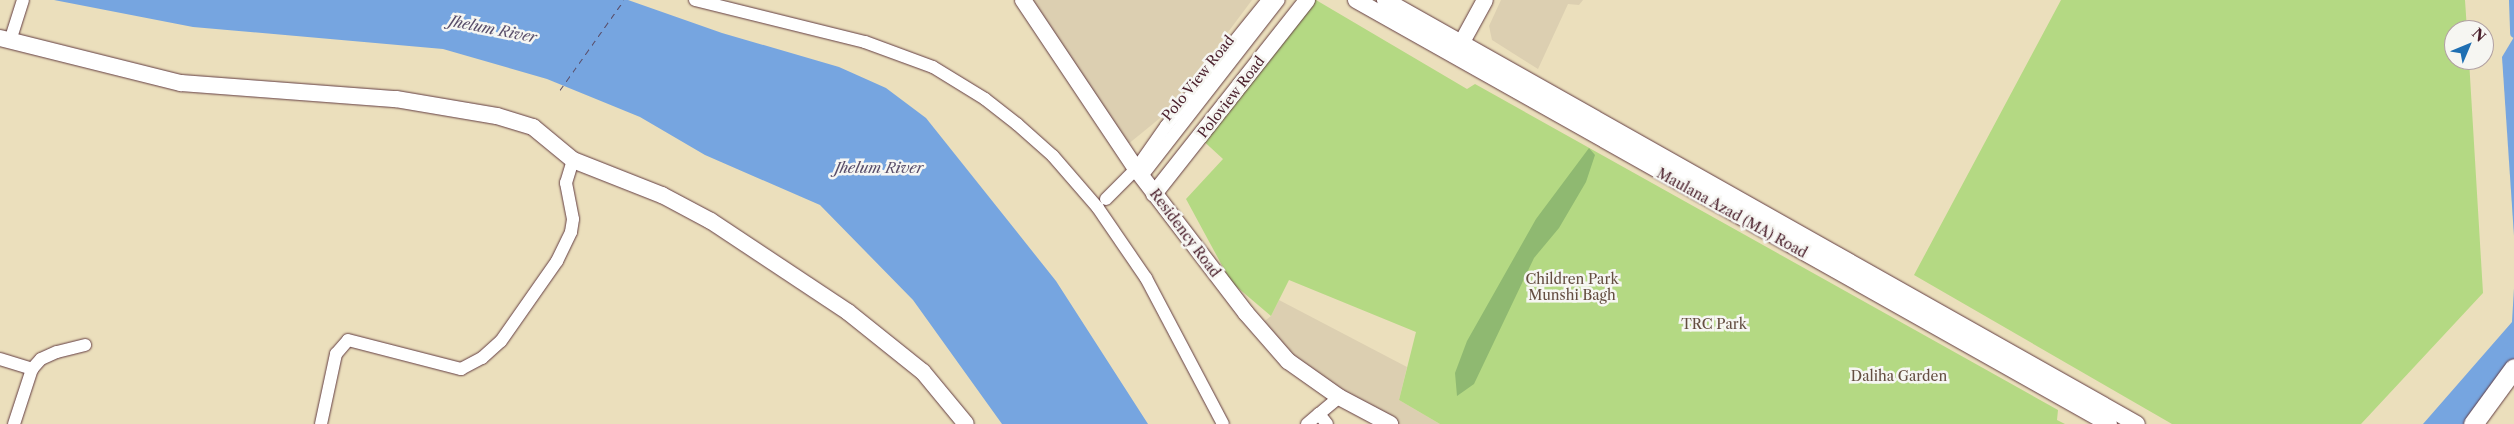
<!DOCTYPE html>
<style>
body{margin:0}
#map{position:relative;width:2514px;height:424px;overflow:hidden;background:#ebdfbc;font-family:"Libre Caslon Text",serif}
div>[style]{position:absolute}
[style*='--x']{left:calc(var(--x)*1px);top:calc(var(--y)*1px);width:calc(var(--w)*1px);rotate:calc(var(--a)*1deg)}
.built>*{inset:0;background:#dccfb1}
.green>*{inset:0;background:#b4d983}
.forest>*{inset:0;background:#8fb971}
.water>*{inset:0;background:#76a5e0}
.canal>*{height:9px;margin:-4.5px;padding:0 4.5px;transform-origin:4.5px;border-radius:4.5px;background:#76a5e0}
.ferry>*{height:1px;margin-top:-0.5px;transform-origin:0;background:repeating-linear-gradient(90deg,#594e6a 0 6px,transparent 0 11px)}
.roads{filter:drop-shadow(0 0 1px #623c41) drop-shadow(0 0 1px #623c41)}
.minor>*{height:12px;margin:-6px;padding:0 6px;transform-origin:6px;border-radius:6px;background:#fff}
.major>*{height:16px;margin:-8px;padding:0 8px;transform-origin:8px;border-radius:8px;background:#fff}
.highway>*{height:19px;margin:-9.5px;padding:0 9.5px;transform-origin:9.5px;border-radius:9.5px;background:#fff}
span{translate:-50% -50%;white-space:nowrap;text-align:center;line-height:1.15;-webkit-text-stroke:5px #f6f6f2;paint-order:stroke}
.street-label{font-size:14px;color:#4a1f2b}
.park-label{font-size:14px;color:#644e41}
.water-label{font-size:15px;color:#594e6a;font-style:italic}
.north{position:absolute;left:2444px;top:20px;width:50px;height:50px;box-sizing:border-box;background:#f6f6f2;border:1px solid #b1a0a2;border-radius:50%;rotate:45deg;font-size:14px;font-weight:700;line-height:20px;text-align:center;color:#4a1f2b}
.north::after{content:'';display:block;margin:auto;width:18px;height:22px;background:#1f6fb2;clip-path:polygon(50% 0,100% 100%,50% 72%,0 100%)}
</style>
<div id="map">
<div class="built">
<div style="clip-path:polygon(1029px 0,1252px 0,1170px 110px,1127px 145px)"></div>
<div style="clip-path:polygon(1501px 0,1583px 0,1579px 5px,1568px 4px,1538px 69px,1492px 40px,1489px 26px)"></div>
<div style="clip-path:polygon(1279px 300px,1407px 367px,1399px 400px,1440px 424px,1398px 424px,1342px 394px,1292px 359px,1261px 324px,1271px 316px)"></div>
</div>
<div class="green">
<div style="clip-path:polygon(1302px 0,1316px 0,1467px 89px,1475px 84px,2058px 410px,2057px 420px,2065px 424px,1440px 424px,1399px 400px,1416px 332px,1289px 280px,1271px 316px,1231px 282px,1186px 199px,1223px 159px,1198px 136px)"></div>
<div style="clip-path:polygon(2061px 0,2465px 0,2467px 30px,2454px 30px,2454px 60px,2469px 60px,2483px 293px,2361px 424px,2172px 424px,1914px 275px)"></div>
</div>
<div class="forest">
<div style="clip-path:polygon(1589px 148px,1595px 155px,1586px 182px,1559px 228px,1534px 258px,1474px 384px,1457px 396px,1455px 373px,1467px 341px,1536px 219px)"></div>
</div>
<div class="water">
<div style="clip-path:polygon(54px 0,628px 0,722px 33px,839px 67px,886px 88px,926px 118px,1056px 281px,1148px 424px,1002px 424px,913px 300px,820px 205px,705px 155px,640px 117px,547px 79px,443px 49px,193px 27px)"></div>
<div style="clip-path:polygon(2514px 37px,2514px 236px,2502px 57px)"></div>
<div style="clip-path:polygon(2514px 288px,2514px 361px,2466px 424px,2423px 424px,2512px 322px)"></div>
</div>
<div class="canal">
<div style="--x:2513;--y:0;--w:33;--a:88"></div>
</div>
<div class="ferry">
<div style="--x:560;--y:90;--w:110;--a:-54.6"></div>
</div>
<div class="roads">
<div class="minor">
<div style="--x:695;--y:0;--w:175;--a:13.9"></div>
<div style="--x:865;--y:42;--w:72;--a:20.2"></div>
<div style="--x:933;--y:67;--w:61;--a:31.6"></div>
<div style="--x:985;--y:99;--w:41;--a:38"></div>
<div style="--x:1017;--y:124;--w:48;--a:41.6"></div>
<div style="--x:1053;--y:156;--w:69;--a:49.1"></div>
<div style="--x:1098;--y:208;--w:85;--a:55.6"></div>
<div style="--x:1146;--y:278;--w:165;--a:62.2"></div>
<div style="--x:10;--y:41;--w:43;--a:-72.4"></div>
<div style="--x:1141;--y:177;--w:224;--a:-52.1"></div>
<div style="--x:1106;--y:199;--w:42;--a:-45"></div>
<div style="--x:1136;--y:169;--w:52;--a:-55.1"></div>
<div style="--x:1166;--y:126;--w:162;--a:-51"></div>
<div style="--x:0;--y:359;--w:34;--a:17"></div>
<div style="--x:32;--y:369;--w:58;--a:108.1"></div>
<div style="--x:32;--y:369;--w:13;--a:-48"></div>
<div style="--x:41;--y:359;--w:17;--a:-24"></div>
<div style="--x:57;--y:352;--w:29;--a:-14"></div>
<div style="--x:321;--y:424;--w:72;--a:-77.9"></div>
<div style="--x:336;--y:354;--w:18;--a:-49"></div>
<div style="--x:348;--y:340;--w:117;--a:14.4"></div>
<div style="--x:461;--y:369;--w:24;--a:-28"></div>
<div style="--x:482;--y:358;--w:25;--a:-42"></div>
<div style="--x:501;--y:341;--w:98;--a:-55"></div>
<div style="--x:557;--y:261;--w:32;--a:-64"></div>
<div style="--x:571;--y:232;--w:13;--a:-81"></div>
<div style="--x:573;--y:219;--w:37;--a:-101"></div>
<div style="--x:566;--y:183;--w:24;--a:-73"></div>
<div style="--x:1307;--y:424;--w:16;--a:-40"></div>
<div style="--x:1327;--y:424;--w:13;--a:-129"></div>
<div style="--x:1319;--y:414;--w:26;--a:-40"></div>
</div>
<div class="major">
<div style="--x:1023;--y:0;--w:203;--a:56.2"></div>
<div style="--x:1136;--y:169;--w:181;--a:52.6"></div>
<div style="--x:1246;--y:313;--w:64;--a:48.8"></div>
<div style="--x:1288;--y:361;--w:62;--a:35.2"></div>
<div style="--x:1339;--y:397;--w:58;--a:27.9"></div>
<div style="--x:1356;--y:0;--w:864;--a:29.38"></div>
<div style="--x:1385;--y:0;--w:863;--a:29.42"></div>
<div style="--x:0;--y:38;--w:187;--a:14"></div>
<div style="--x:181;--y:83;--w:216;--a:4.3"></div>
<div style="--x:396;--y:99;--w:102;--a:9.6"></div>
<div style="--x:497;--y:116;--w:38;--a:17"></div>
<div style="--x:533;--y:127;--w:52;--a:39.5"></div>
<div style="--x:573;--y:160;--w:96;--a:21.5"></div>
<div style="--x:662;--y:195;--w:55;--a:28"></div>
<div style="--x:711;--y:221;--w:164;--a:33.6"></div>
<div style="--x:848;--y:312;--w:96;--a:38.7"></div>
<div style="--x:923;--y:372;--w:67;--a:50.4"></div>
<div style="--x:1456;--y:53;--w:60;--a:-61.3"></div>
<div style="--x:1154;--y:194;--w:247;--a:-51.7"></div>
</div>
<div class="highway">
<div style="--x:2473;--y:424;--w:69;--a:-53.8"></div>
</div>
</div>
<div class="street-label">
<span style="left:1198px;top:78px;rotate:-51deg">Polo View Road</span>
<span style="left:1231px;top:97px;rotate:-52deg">Poloview Road</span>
<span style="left:1732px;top:213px;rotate:29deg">Maulana Azad (MA) Road</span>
<span style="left:1185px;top:233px;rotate:53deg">Residency Road</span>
</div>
<div class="park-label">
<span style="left:1572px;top:287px">Children Park<br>Munshi Bagh</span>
<span style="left:1714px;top:324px">TRC Park</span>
<span style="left:1899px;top:376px">Daliha Garden</span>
</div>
<div class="water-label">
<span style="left:493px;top:29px;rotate:11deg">Jhelum River</span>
<span style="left:879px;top:168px">Jhelum River</span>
</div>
<div class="north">N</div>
</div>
